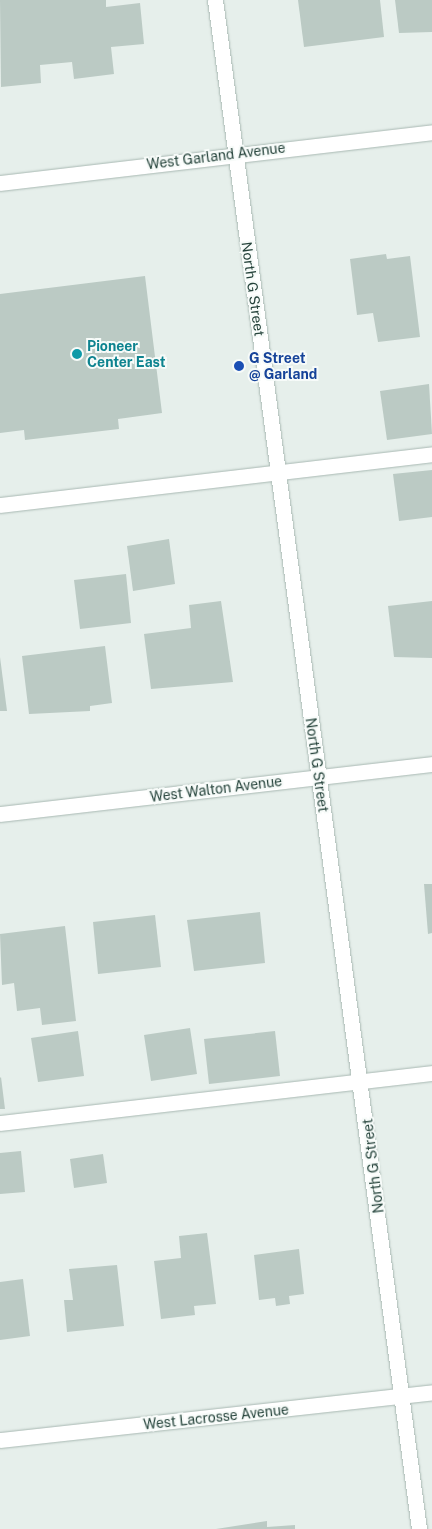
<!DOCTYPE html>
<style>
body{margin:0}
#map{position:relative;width:432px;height:1529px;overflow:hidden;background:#e6efeb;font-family:"Public Sans",sans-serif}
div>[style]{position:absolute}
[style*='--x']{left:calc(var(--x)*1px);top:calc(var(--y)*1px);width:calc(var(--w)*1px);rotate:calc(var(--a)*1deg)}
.building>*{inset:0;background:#bbcac4}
.roads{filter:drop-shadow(0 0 1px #a8b8b2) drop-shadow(0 0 1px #a8b8b2)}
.lane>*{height:15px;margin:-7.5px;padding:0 7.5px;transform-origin:7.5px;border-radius:7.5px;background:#fff}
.street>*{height:15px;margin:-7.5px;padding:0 7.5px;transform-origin:7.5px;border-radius:7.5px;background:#fff}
.secondary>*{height:15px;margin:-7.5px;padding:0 7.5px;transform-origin:7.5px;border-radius:7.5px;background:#fff}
.dots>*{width:14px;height:14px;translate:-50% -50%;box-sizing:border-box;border:2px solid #f7fbf9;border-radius:50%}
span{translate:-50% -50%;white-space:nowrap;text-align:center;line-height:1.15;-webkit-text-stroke:4px #f7fbf9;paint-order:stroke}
.street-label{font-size:14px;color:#24423a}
.culture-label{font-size:14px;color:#0d838f;font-weight:700}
.left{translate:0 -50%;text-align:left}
.transit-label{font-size:14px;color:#164399;font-weight:700}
</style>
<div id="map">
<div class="building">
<div style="clip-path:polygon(0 0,106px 0,106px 7px,140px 3px,144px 44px,111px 47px,114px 74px,74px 79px,72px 62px,40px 65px,41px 83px,1px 87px)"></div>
<div style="clip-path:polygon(298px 0,380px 0,384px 37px,304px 47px)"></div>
<div style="clip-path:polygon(395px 0,432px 0,432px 32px,399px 33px)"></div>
<div style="clip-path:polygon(386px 254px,387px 259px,410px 256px,420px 337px,378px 342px,373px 313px,357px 315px,350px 259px)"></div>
<div style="clip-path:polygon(145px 276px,162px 413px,118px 419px,119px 429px,25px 440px,24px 430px,0 433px,0 294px)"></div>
<div style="clip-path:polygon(429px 384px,432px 434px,387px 440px,380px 391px)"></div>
<div style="clip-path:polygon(432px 470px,432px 517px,399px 521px,393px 474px)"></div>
<div style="clip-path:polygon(169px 539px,175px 584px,133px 591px,127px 546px)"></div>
<div style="clip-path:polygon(126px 574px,131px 623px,80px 629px,74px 580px)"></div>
<div style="clip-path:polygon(221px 601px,233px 682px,151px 689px,144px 634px,191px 628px,189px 605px)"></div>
<div style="clip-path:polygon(432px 601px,432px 658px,394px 657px,388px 606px)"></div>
<div style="clip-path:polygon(105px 646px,112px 703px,90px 706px,90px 711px,29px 714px,22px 656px)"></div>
<div style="clip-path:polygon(0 657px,7px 711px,0 711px)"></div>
<div style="clip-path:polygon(424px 884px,432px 884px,432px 933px,428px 934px)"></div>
<div style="clip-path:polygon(260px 912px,265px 963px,194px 971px,187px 920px)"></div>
<div style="clip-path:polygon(155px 915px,161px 967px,98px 974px,93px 922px)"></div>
<div style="clip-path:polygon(65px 926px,76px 1021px,42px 1025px,40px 1008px,17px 1011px,14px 983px,2px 985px,0 934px)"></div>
<div style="clip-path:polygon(190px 1028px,197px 1074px,151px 1081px,144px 1035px)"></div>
<div style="clip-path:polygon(78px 1031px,84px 1076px,38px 1082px,31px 1038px)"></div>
<div style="clip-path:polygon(275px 1031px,280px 1076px,209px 1084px,204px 1039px)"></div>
<div style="clip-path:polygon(1px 1077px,5px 1109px,0 1109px,0 1078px)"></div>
<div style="clip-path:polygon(21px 1151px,25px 1192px,0 1194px,0 1153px)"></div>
<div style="clip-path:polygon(103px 1154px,107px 1183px,74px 1188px,70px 1159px)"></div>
<div style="clip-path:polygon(207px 1233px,216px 1304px,194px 1306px,195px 1315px,161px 1319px,154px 1261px,181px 1258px,179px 1236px)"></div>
<div style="clip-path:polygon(299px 1249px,304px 1294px,289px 1296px,290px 1304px,276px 1306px,275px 1298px,259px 1300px,254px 1255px)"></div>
<div style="clip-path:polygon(117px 1265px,124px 1326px,67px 1332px,64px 1300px,73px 1300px,69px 1269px)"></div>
<div style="clip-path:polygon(23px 1279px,30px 1336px,0 1340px,0 1282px)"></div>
<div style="clip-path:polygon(267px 1521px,267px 1527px,295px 1525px,295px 1529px,216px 1529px)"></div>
</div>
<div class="roads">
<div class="lane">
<div style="--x:0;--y:505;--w:435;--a:-6.7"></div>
<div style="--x:0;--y:1123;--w:435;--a:-6.6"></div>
</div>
<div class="street">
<div style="--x:215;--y:0;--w:1543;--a:82.4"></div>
<div style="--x:0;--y:814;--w:435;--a:-6.6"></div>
<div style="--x:0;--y:1440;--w:435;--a:-6.3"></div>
</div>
<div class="secondary">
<div style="--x:0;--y:183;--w:435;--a:-6.7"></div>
</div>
</div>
<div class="dots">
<div style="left:77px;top:354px;background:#0f9aa8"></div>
<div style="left:239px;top:366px;background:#1a4fb4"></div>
</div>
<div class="street-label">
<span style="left:216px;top:156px;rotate:-7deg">West Garland Avenue</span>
<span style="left:253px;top:289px;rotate:82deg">North G Street</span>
<span style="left:317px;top:765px;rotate:82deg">North G Street</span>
<span style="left:216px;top:789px;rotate:-7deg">West Walton Avenue</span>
<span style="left:373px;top:1166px;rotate:-97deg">North G Street</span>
<span style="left:216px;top:1417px;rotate:-6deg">West Lacrosse Avenue</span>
</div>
<div class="culture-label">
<span class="left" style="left:87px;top:354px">Pioneer<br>Center East</span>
</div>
<div class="transit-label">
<span class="left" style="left:249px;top:366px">G Street<br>@ Garland</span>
</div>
</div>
